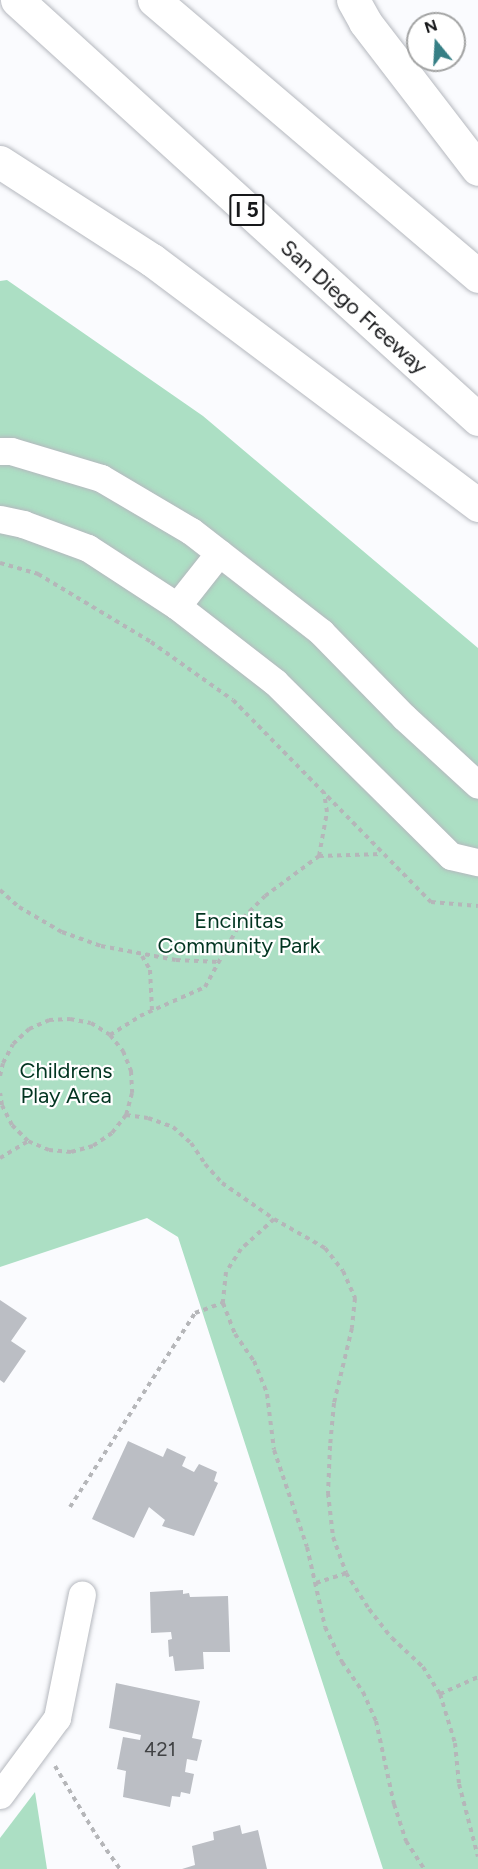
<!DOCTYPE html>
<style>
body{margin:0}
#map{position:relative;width:478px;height:1869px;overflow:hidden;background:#fafbfe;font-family:Figtree,sans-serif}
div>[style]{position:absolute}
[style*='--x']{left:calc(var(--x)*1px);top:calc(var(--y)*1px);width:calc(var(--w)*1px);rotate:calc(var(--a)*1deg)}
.green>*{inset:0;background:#acdfc4}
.building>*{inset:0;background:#bbbec4}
.path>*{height:4px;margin-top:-2px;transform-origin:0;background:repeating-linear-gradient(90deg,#b5b6b9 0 4.5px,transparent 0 9px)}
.roads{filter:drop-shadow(0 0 2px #b5b8be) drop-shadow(0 0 2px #b5b8be)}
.minor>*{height:27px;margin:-13.5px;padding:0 13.5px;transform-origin:13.5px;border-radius:13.5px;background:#fff}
.highway>*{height:33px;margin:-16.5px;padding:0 16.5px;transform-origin:16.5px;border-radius:16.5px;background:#fff}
span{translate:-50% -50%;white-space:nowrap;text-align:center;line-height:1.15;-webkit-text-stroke:4.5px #fff;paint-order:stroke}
.number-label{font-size:20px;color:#404244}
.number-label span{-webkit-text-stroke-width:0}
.shield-label span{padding:2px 4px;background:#fff;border:2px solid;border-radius:4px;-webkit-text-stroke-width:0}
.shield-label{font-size:21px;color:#17181a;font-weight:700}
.street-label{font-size:22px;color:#17181a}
.park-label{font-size:22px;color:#023521}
.north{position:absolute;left:406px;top:12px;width:60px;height:60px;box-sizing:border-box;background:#fff;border:2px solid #a2a3a3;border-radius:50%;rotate:342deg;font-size:16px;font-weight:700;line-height:24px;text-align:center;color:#17181a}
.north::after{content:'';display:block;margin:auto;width:21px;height:27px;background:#367f85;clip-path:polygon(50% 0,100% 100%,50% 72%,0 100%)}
</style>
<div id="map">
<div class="green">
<div style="clip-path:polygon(7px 280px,203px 416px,478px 648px,478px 1869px,383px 1869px,178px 1237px,147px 1218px,0 1267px,0 281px)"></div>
<div style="clip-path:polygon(35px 1792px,47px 1869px,0 1869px,0 1838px)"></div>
</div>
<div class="building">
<div style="clip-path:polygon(0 1300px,27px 1318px,11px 1341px,26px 1351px,4px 1383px,0 1380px)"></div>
<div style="clip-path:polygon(128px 1441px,163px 1457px,167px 1448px,186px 1457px,182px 1466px,194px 1472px,199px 1464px,217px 1472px,214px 1481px,218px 1483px,194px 1536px,162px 1526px,165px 1520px,149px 1507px,134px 1538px,92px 1519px)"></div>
<div style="clip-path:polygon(183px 1590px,183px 1594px,189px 1593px,190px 1597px,228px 1596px,230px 1652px,203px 1652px,204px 1669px,175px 1671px,173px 1656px,169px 1657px,168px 1640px,172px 1639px,171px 1632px,151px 1633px,150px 1592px)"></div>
<div style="clip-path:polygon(116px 1683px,200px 1701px,192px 1738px,202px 1740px,197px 1761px,187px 1759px,185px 1772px,194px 1774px,190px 1794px,181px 1792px,180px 1797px,172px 1796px,170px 1807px,123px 1797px,126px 1771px,117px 1769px,123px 1737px,140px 1740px,141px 1735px,109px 1728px)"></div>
<div style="clip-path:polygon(240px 1825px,242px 1834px,258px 1830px,267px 1869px,182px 1869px,195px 1865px,192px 1846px,214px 1840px,213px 1832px)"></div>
</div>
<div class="path">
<div style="--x:0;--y:563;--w:40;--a:16"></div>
<div style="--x:38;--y:574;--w:132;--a:31"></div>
<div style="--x:151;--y:642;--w:100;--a:35.3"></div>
<div style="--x:233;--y:700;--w:283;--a:45.6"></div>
<div style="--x:431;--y:902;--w:47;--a:4.9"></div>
<div style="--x:319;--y:856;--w:45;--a:-79.7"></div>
<div style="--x:327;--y:812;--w:20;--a:-99"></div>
<div style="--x:0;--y:890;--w:25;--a:42"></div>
<div style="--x:19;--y:907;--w:50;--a:30.2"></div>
<div style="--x:62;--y:932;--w:41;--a:19.7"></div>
<div style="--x:101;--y:946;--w:76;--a:10.6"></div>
<div style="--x:176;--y:960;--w:43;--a:2.7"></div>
<div style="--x:142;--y:956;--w:16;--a:60"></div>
<div style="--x:150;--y:970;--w:41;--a:87.2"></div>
<div style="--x:110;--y:1035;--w:36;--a:-32"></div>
<div style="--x:140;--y:1016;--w:71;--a:-24"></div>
<div style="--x:205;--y:987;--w:79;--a:-61.2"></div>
<div style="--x:243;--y:918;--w:31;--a:-45"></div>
<div style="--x:265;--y:896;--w:67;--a:-36.5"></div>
<div style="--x:319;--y:856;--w:63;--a:-1.8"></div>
<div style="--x:0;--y:1076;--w:13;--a:-77"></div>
<div style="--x:3;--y:1063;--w:21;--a:-62"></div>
<div style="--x:13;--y:1044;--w:22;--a:-43"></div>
<div style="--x:29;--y:1029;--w:22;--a:-24"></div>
<div style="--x:49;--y:1020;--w:21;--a:-3"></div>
<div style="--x:70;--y:1019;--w:21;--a:11"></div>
<div style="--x:91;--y:1023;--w:22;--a:32"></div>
<div style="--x:110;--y:1035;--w:21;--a:51"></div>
<div style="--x:123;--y:1051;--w:22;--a:68"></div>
<div style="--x:131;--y:1071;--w:22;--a:87"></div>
<div style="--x:132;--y:1093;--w:23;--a:105"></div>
<div style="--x:126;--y:1115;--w:23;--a:128"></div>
<div style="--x:112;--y:1133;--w:23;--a:146"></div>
<div style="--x:93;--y:1146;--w:23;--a:165"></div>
<div style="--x:71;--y:1152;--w:22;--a:-175"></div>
<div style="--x:49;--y:1150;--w:23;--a:-157"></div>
<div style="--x:28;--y:1141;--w:23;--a:-135"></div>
<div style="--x:12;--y:1125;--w:22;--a:-117"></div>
<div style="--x:2;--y:1105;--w:12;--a:-99"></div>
<div style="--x:126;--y:1115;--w:22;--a:8"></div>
<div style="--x:148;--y:1118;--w:27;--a:20"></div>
<div style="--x:173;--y:1127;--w:24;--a:42"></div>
<div style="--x:191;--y:1143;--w:25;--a:56"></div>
<div style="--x:205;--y:1164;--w:25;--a:48"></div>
<div style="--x:222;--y:1183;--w:63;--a:34.7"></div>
<div style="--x:274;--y:1219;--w:59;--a:29.6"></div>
<div style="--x:325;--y:1248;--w:29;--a:52"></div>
<div style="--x:343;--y:1271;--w:30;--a:66"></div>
<div style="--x:355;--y:1298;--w:30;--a:96"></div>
<div style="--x:352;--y:1328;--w:77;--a:103.5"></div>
<div style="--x:334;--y:1403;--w:43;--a:95.3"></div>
<div style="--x:330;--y:1446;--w:47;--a:92.4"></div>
<div style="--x:328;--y:1493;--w:44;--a:83.5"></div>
<div style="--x:333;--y:1537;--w:38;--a:70"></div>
<div style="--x:346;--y:1573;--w:43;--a:57.4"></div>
<div style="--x:369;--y:1609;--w:37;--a:52"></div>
<div style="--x:392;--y:1638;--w:42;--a:43.1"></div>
<div style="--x:423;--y:1667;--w:32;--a:58"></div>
<div style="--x:440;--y:1694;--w:51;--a:73"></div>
<div style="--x:455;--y:1743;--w:41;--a:84.4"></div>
<div style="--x:459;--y:1784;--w:75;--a:75.4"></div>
<div style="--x:0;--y:1158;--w:33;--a:-31"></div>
<div style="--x:274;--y:1219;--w:45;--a:137.7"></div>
<div style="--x:241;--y:1249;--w:27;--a:123"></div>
<div style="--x:226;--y:1272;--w:31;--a:96"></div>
<div style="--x:223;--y:1303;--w:33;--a:69"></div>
<div style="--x:235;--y:1334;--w:33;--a:55"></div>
<div style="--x:254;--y:1361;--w:35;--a:68"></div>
<div style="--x:267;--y:1394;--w:56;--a:82.9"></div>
<div style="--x:274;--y:1450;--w:102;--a:71.2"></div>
<div style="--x:307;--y:1547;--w:82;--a:77.3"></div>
<div style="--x:325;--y:1627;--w:39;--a:64"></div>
<div style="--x:342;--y:1662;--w:37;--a:55"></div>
<div style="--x:363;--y:1692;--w:32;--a:66"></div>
<div style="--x:376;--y:1721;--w:85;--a:77.8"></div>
<div style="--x:394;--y:1804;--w:39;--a:72"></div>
<div style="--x:406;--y:1841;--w:33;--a:57"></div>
<div style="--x:70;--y:1507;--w:231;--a:-57.2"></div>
<div style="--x:195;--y:1313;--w:30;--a:-20"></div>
<div style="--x:316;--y:1583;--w:32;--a:-18"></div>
<div style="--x:440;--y:1694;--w:42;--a:-24.1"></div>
<div style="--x:55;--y:1766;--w:80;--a:59.3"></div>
<div style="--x:96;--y:1835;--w:42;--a:54.8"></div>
</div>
<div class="roads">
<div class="minor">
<div style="--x:0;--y:451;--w:11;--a:0"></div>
<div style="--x:11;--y:451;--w:94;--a:16.7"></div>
<div style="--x:101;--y:478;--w:104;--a:30.5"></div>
<div style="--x:191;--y:531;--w:165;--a:37.8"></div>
<div style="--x:321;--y:632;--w:119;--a:45.7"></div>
<div style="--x:404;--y:717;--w:100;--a:42.6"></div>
<div style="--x:0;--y:519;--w:24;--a:12"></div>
<div style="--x:23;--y:524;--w:69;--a:20.3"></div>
<div style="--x:88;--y:548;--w:106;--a:33.1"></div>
<div style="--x:177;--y:606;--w:124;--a:37.8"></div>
<div style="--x:275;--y:682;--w:247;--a:44.7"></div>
<div style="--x:451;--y:856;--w:28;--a:13"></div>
<div style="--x:177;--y:606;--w:68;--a:-51.6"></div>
<div style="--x:0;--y:1795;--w:96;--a:-53.5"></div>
<div style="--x:57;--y:1718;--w:126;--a:-78.6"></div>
</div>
<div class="highway">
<div style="--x:17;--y:0;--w:623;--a:42.27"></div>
<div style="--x:154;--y:0;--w:426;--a:40.4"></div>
<div style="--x:353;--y:0;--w:25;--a:61"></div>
<div style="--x:365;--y:22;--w:185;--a:52.5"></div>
<div style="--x:0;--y:162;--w:181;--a:32.8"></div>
<div style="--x:152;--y:260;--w:408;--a:36.9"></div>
</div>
</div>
<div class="number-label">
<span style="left:160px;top:1749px">421</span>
</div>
<div class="shield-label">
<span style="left:247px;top:210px">I 5</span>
</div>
<div class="street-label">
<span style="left:354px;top:307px;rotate:42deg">San Diego Freeway</span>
</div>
<div class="park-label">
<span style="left:239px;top:933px">Encinitas<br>Community Park</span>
<span style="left:66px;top:1083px">Childrens<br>Play Area</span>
</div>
<div class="north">N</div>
</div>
